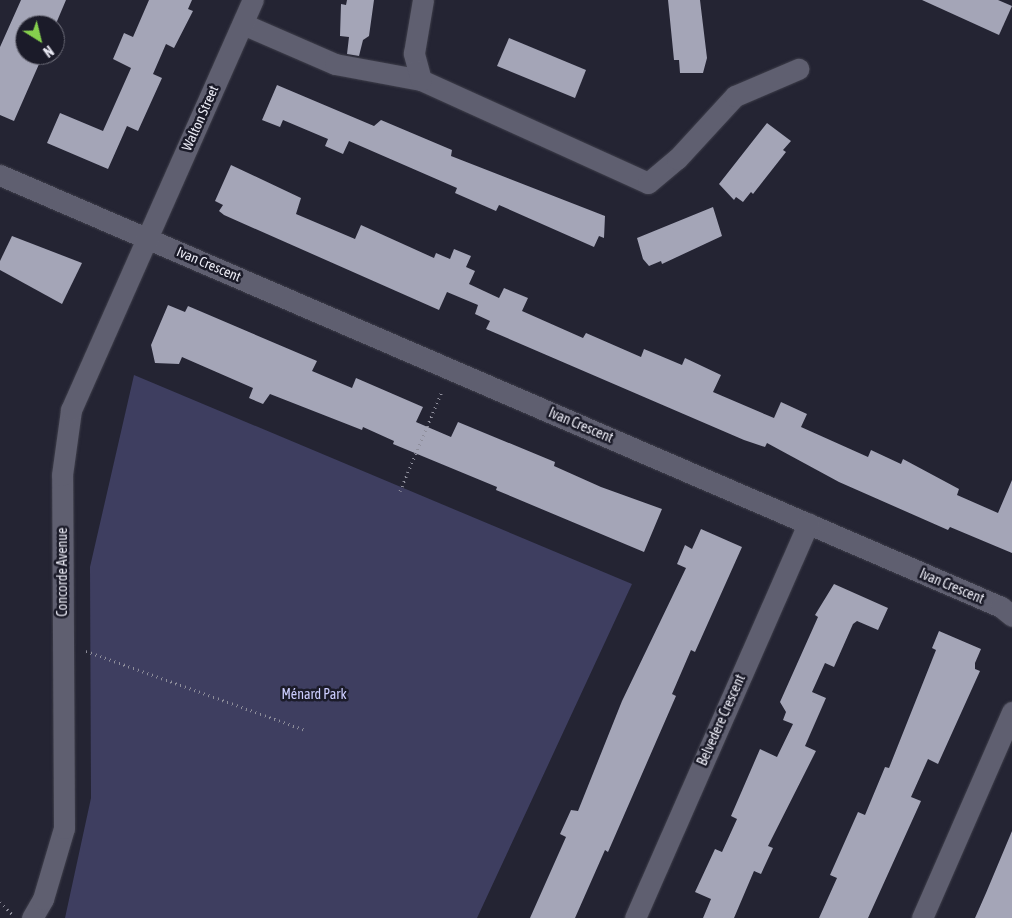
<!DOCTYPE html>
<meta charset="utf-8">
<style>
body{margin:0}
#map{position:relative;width:1012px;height:918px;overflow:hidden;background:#242433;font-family:"Asap Condensed",sans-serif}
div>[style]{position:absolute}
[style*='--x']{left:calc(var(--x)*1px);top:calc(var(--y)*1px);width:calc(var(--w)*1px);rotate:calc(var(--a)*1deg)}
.green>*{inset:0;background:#3e3e60}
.building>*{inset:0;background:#a4a5b7}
.path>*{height:3px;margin-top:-1.5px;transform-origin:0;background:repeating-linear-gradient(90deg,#8e8e9b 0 1px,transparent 0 5px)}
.roads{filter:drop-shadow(0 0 1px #3e3e4a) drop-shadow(0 0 1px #3e3e4a)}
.minor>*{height:21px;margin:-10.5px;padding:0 10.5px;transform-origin:10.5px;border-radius:10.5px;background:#5f5f70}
span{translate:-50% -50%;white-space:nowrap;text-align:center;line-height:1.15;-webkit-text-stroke:5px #1b1b29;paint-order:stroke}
.street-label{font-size:14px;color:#eaeaf4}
.park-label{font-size:14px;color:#cbccfd}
.north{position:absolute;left:15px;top:15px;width:50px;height:50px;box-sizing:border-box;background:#1b1b29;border:1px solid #6e6e7a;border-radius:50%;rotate:144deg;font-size:14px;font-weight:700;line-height:20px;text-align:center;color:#eaeaf4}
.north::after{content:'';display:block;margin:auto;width:18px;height:22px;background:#85cf4d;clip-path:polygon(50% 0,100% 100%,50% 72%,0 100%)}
</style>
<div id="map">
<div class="green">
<div style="clip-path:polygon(134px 375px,632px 584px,477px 918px,65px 918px,91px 798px,90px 567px)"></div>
</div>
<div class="building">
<div style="clip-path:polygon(21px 0,66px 0,55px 26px,25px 25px,25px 55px,43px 55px,14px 121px,0 115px,0 47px)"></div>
<div style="clip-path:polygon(149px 0,192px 0,188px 9px,193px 11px,174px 48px,166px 44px,153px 74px,162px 78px,138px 131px,127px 126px,108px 169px,47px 143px,60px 113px,103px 131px,131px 68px,113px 59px,124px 33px,133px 37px)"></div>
<div style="clip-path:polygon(347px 0,374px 0,369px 36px,363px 40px,359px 56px,347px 54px,349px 37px,340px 36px,341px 4px,346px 5px)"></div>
<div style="clip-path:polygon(668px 0,700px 0,707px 58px,703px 73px,680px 73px,679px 60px,674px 60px)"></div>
<div style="clip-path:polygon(922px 0,998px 0,1012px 6px,999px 35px)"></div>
<div style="clip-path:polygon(509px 38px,586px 70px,575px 98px,497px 66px)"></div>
<div style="clip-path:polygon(277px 85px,374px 126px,381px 120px,452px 150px,451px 156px,605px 216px,604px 238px,599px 236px,594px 247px,499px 205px,496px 211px,455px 193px,457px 188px,349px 141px,343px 154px,325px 146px,328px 139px,283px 120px,280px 127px,262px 120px)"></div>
<div style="clip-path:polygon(767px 123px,791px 141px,783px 150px,786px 152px,753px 194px,751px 192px,743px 202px,736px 197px,734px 200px,719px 184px)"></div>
<div style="clip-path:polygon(231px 165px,301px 198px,296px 214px,355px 239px,361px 225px,434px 258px,436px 253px,450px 259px,454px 249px,471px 256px,466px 267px,475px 271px,469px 284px,499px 298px,504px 288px,528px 298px,522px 311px,583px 338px,586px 333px,641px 357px,644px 349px,682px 365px,685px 358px,721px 375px,713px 392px,774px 418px,781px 402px,807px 414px,801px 427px,868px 457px,871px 450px,901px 464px,903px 459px,959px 489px,957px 495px,998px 513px,1012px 480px,1012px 553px,950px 527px,948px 530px,839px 482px,767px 443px,765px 447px,744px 440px,486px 329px,490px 321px,475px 314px,478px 305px,447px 292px,439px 310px,224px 215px,219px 211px,223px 205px,215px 201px)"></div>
<div style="clip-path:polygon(713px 207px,722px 236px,662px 264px,661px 261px,649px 266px,643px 259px,637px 238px)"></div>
<div style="clip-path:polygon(12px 236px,82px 263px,62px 304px,0 270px,0 261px)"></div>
<div style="clip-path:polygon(168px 305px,185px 312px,188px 306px,317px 361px,312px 371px,352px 388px,356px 378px,423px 407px,416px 422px,451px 437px,458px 422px,555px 462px,554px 466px,601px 487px,662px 509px,644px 552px,496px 490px,497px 487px,393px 444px,394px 441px,363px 427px,362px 430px,270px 394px,263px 404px,249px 398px,253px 388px,182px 357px,179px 364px,155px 363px,151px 345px)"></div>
<div style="clip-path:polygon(701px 529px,742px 547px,695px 652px,691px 650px,672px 694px,676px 696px,608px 852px,605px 850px,575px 918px,530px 918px,566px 837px,560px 834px,571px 810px,578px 811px,622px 701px,686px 568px,677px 564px,685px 545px,692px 549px)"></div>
<div style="clip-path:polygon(834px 584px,888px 608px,878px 630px,857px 621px,853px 624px,834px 667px,825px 663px,812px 692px,826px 698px,805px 746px,816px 751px,768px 846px,773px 848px,761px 874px,754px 871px,734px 918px,703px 918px,711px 899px,695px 892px,715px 849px,722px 852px,737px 819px,731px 816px,760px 749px,777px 757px,793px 724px,783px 720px,786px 712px,780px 702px,818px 617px,815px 615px)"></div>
<div style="clip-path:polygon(939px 631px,981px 649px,975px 663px,975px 669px,980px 671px,938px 764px,928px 759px,911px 797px,921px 801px,868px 918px,819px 918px,837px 878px,830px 875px,858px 812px,865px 815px,885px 767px,889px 768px,936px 650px,932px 648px)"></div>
<div style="clip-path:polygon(1012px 831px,1012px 918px,975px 918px,986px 893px)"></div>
</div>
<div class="path">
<div style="--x:400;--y:491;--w:108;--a:-67.2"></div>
<div style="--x:86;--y:651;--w:234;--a:19.8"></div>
<div style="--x:0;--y:902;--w:17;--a:45"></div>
</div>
<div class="roads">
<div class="minor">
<div style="--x:243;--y:24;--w:100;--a:23.5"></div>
<div style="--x:335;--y:64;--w:87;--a:10.5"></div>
<div style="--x:421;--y:80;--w:249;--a:24.4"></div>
<div style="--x:648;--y:183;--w:38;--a:-40"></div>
<div style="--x:677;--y:159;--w:86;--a:-47.4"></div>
<div style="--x:735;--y:96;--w:69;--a:-23.2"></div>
<div style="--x:421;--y:80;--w:28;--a:-105"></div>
<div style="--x:414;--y:53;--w:54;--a:-80.4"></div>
<div style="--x:0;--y:175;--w:1090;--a:23.34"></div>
<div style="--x:1001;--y:607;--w:14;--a:39"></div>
<div style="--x:32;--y:918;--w:22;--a:-60"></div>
<div style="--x:43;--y:899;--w:74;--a:-73.5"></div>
<div style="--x:64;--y:828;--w:353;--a:-90.3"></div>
<div style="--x:62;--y:475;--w:66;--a:-82.1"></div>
<div style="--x:71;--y:410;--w:449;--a:-66.1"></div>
<div style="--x:635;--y:918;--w:431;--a:-66.3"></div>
<div style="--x:922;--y:918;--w:225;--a:-66.4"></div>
</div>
</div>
<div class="street-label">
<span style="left:200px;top:118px;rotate:-66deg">Walton Street</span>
<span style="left:209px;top:264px;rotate:23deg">Ivan Crescent</span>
<span style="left:581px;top:425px;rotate:23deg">Ivan Crescent</span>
<span style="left:62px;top:572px;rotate:-90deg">Concorde Avenue</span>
<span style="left:952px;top:586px;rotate:23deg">Ivan Crescent</span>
<span style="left:721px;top:720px;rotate:-66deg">Belvedere Crescent</span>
</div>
<div class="park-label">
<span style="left:314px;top:694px">Ménard Park</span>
</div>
<div class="north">N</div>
</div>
